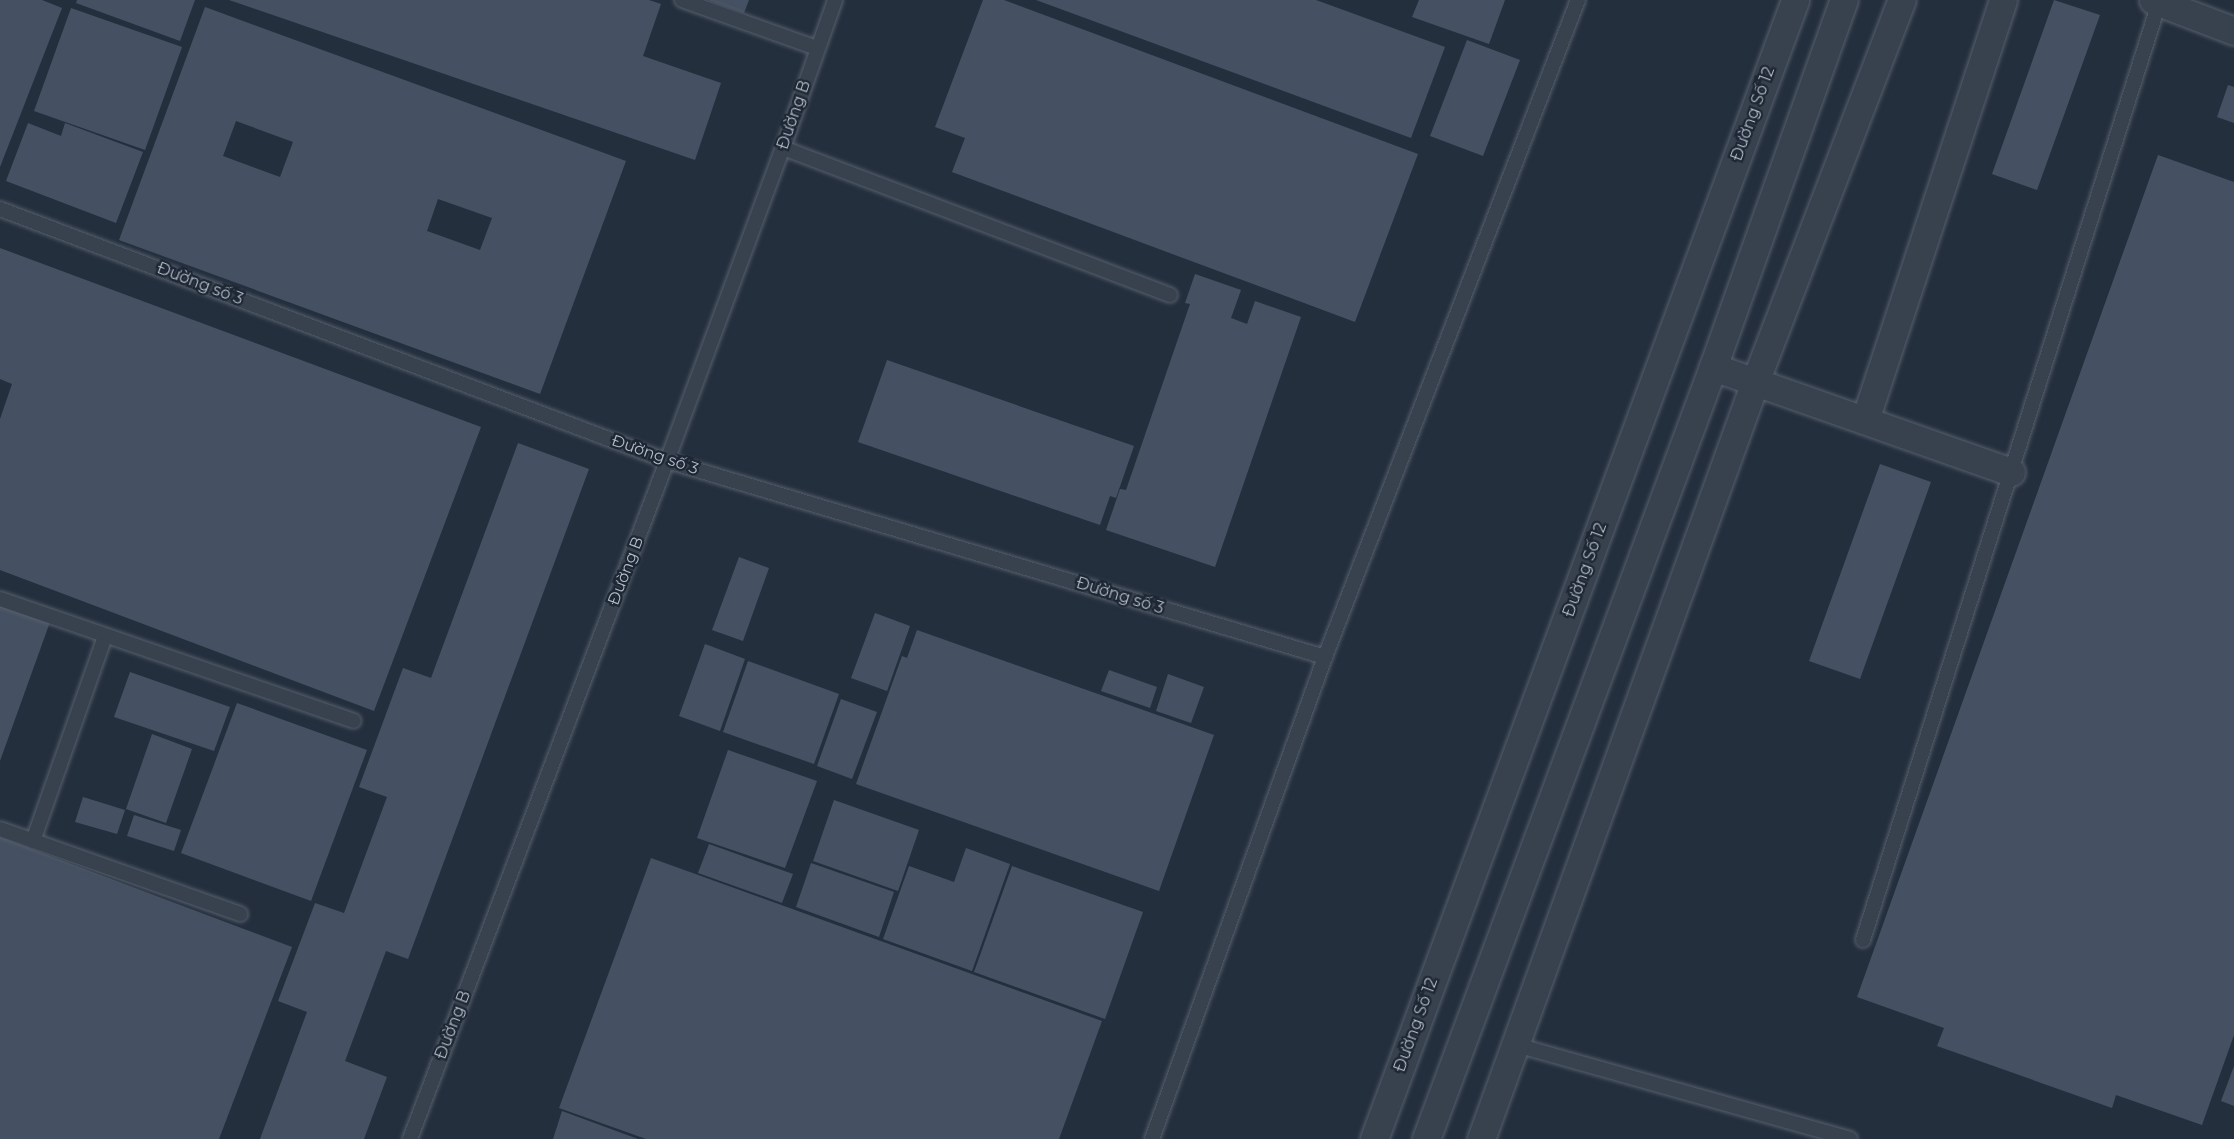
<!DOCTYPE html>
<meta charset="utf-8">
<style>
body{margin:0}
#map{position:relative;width:2234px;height:1139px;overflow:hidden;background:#242f3e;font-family:Montserrat,sans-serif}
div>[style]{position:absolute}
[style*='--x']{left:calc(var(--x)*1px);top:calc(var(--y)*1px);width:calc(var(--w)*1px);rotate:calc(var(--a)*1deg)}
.building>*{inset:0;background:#455162}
.roads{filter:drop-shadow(0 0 2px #565f6c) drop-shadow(0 0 2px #565f6c)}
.lane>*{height:14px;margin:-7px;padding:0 7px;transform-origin:7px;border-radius:7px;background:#38414e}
.street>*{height:27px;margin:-13.5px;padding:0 13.5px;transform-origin:13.5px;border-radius:13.5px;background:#38414e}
span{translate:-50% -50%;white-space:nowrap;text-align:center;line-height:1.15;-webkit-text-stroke:4.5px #1d2633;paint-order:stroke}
.street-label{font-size:16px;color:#b4bcc9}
</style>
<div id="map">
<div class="building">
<div style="clip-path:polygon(0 0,42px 0,62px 8px,0 167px)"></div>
<div style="clip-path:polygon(77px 0,195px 0,180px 41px,76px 3px)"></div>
<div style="clip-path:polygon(229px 0,649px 0,661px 4px,643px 56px,721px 83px,695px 160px)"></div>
<div style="clip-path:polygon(708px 0,749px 0,744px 13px)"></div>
<div style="clip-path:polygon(983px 0,1004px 0,1418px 154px,1355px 322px,952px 172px,965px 138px,935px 127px)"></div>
<div style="clip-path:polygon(1036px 0,1316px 0,1445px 47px,1411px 138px)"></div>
<div style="clip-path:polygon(1419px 0,1505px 0,1489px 44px,1412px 17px)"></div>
<div style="clip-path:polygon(2054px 0,2100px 15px,2037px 190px,1992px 174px)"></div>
<div style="clip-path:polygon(evenodd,205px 7px,626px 161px,540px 394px,119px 240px,205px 7px,236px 121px,293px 142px,280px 177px,223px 156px,236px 121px,205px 7px,438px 199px,492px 218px,480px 250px,427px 231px,438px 199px)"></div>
<div style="clip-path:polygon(71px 8px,182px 47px,145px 150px,34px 111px)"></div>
<div style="clip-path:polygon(1467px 40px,1520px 60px,1483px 156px,1430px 136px)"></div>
<div style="clip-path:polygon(2228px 85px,2234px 87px,2234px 123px,2217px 117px)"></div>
<div style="clip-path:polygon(28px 123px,61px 136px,65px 123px,143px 152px,116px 223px,6px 181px)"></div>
<div style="clip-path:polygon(2158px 155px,2234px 182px,2234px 1035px,2202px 1125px,2116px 1095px,2112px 1108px,1937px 1046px,1944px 1028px,1857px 997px)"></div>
<div style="clip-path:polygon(0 248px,481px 427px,374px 711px,0 570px,0 419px,12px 384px,0 379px)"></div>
<div style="clip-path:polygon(1195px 274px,1241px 290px,1231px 318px,1247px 324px,1255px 301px,1301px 317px,1215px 567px,1106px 530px,1120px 489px,1126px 490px,1190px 304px,1185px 303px)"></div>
<div style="clip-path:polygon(887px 360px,1134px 446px,1116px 498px,1110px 496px,1100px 525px,858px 442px)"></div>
<div style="clip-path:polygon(518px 443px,589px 469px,408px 959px,386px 951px,345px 1061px,387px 1077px,364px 1139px,260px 1139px,307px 1012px,278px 1001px,315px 903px,344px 913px,387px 797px,359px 787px,403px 668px,431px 678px)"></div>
<div style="clip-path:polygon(1880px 464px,1931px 482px,1860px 679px,1809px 661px)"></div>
<div style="clip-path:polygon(739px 557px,769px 568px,743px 641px,712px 630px)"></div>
<div style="clip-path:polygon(0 605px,50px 622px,0 761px)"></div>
<div style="clip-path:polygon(875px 613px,910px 626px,887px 691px,851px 678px)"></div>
<div style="clip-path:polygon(917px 630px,1214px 735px,1159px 891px,856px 784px,902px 656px,907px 658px)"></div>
<div style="clip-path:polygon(705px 644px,745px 659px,720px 731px,679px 716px)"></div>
<div style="clip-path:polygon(748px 661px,839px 694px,814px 764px,723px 732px)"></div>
<div style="clip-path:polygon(1109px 670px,1157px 687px,1150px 708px,1101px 691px)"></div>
<div style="clip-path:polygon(130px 672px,230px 707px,214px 751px,114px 717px)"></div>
<div style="clip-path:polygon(1168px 674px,1204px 687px,1191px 723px,1156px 711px)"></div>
<div style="clip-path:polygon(841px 699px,877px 712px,852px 779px,817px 766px)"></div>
<div style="clip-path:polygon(237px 703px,367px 750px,311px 901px,181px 853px)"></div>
<div style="clip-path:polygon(152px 734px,192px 749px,166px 823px,126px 809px)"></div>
<div style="clip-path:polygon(728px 750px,817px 781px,785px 868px,697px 838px)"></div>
<div style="clip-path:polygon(83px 797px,125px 810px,117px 834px,75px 822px)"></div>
<div style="clip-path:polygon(834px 800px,919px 830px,898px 891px,813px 861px)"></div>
<div style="clip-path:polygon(134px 815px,181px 830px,174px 851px,127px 836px)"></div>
<div style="clip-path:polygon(0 837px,292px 947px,219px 1139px,0 1139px)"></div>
<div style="clip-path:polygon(709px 844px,793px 874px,782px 903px,698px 873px)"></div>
<div style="clip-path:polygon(966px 848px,1010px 864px,972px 971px,883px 939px,909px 866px,954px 882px)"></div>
<div style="clip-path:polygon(651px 858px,1102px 1021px,1059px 1139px,646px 1139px,559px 1108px)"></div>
<div style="clip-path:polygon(811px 863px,894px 892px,879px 937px,796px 907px)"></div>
<div style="clip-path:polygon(1012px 866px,1143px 912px,1105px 1019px,974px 972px)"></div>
<div style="clip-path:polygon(2234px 1066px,2234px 1106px,2221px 1101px)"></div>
<div style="clip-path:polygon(562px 1111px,638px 1139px,553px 1139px)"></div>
</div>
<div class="roads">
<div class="lane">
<div style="--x:682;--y:0;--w:143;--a:19.6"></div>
<div style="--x:783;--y:148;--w:414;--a:20.8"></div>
<div style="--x:0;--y:209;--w:713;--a:20.7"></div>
<div style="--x:667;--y:461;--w:687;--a:16.59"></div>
<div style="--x:0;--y:599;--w:374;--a:19"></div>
<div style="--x:0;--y:829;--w:255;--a:19.5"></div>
<div style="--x:33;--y:841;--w:217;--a:-70.6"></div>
<div style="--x:1863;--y:940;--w:983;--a:-72.47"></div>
<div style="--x:1516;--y:1045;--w:347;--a:15.7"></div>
<div style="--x:410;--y:1139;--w:725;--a:-69.24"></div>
<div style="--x:667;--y:461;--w:334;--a:-69.7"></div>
<div style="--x:783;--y:148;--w:157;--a:-70.6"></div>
<div style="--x:1152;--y:1139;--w:512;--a:-70.26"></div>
<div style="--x:1325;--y:657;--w:704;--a:-68.94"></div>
</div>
<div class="street">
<div style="--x:2153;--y:0;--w:87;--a:20.9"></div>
<div style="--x:1713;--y:367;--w:316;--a:19.4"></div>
<div style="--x:1865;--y:420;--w:442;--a:-71.8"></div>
<div style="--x:1374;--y:1139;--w:1214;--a:-69.71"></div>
<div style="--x:1426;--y:1139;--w:824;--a:-69.61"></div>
<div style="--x:1713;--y:367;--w:390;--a:-70.4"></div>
<div style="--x:1481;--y:1139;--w:805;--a:-70.1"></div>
<div style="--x:1755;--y:382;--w:409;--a:-69"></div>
</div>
</div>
<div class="street-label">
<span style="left:1753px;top:114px;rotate:-70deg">Đường Số 12</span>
<span style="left:794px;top:115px;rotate:-71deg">Đường B</span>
<span style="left:200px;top:284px;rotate:21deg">Đường số 3</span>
<span style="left:655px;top:455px;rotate:19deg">Đường số 3</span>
<span style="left:1585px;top:570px;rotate:-70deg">Đường Số 12</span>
<span style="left:626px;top:571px;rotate:-69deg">Đường B</span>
<span style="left:1120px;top:596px;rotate:17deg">Đường số 3</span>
<span style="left:453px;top:1025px;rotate:-69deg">Đường B</span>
<span style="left:1416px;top:1025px;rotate:-70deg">Đường Số 12</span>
</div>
</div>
